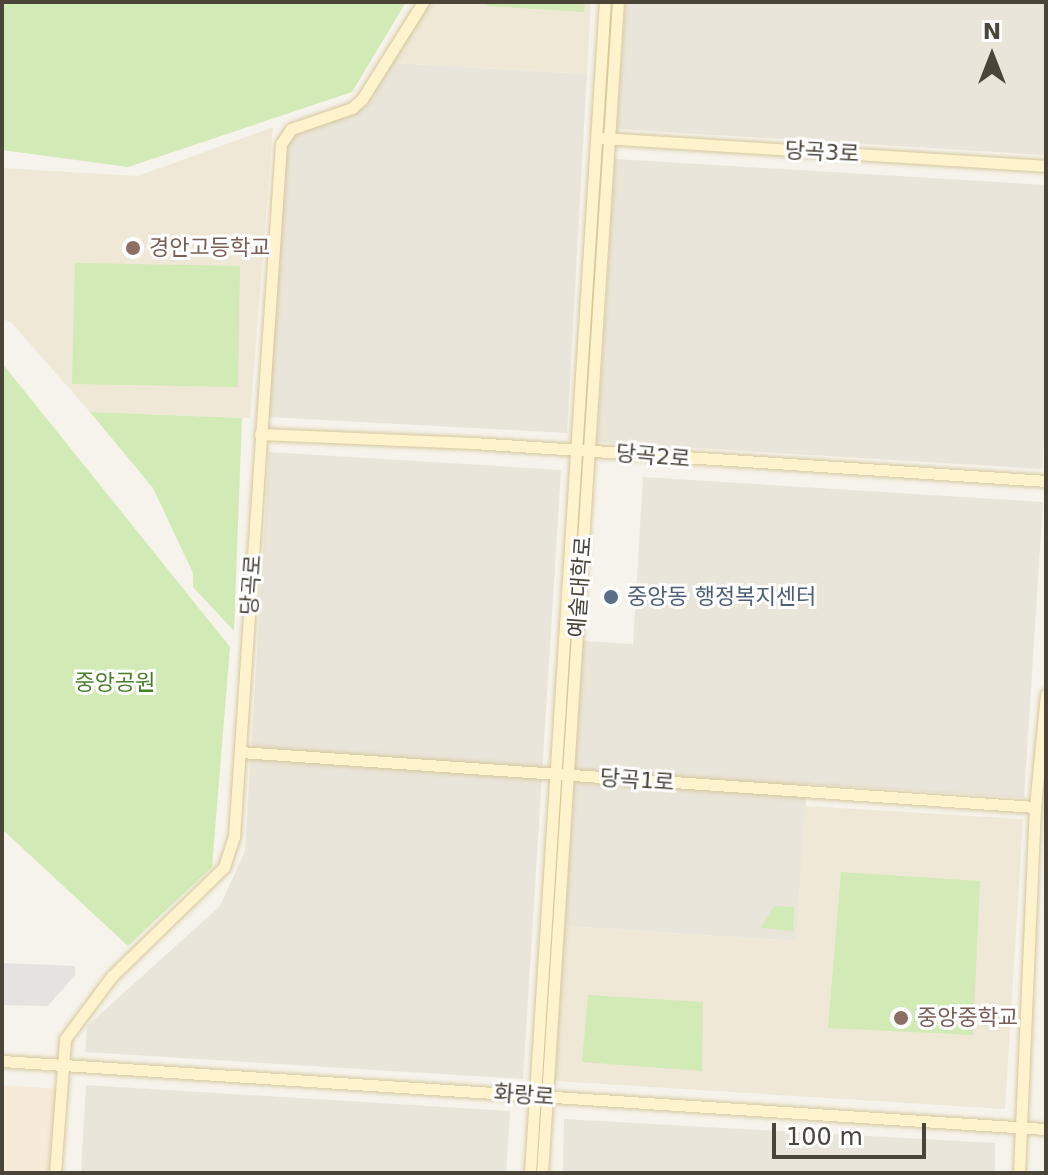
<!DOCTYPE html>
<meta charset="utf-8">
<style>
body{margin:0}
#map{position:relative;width:1048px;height:1175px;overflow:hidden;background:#f6f3ec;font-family:"DejaVu Sans","Noto Sans KR",sans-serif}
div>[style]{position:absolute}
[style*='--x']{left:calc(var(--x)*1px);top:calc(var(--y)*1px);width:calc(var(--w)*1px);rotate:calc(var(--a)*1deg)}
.residential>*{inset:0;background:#eae5da}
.commercial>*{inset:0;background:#f7ead8}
.education>*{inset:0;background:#efe8d6}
.green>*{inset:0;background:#d2eab5}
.parking>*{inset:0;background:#e5e3e0}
.roads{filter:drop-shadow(0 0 2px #d6c79b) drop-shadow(0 0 2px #d6c79b)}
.secondary>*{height:11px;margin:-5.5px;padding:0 5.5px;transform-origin:5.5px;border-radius:5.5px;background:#fff3cd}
.dots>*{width:22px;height:22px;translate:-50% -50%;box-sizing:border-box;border:4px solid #fff;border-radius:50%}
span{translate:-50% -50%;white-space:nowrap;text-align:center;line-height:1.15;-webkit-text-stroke:6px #fff;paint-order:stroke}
.street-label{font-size:22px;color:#4b4439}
.education-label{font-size:22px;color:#785e54}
.left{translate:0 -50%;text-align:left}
.service-label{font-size:22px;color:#4e5e75}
.park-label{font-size:22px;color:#4a7f2a}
.frame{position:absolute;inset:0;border:4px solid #4b4439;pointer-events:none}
.north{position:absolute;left:952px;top:16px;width:80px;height:80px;-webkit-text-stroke:6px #fff;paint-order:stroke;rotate:0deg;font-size:22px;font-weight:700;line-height:32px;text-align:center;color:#4b4439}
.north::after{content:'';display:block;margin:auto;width:28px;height:36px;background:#4b4439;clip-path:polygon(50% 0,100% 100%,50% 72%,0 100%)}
.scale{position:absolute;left:772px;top:1123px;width:154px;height:36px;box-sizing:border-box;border:4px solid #4b4439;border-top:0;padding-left:10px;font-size:24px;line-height:28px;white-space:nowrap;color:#4b4439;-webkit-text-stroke:6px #fff;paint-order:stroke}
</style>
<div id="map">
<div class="residential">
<div style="clip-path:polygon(625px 2px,1046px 2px,1046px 155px,617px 129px)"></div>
<div style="clip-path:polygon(393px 63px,587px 74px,567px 433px,268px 417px,284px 140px,364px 107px)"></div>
<div style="clip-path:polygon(615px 159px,1046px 185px,1046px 409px,1042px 469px,597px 442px)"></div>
<div style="clip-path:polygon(269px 452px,561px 470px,523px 1079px,85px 1052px,87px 1026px,220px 906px,245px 851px)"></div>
<div style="clip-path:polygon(643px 477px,1043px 502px,1024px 798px,807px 784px,796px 941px,565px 926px,583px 641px,633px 644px)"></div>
<div style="clip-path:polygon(86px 1085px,510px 1111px,506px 1173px,81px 1173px)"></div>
<div style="clip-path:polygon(564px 1119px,995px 1143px,995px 1173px,563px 1173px)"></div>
</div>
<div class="commercial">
<div style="clip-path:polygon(2px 1085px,59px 1089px,53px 1173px,2px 1173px)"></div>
</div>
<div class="education">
<div style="clip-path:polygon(430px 2px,591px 2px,587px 74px,393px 63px)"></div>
<div style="clip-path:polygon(273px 127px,250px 418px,90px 412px,11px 322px,2px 319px,2px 168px,138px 176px)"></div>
<div style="clip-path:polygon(805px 806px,1023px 819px,1005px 1109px,555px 1081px,565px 926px,796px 941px)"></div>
</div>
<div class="green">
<div style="clip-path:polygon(2px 2px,406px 2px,352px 92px,128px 167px,2px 150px)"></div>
<div style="clip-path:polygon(487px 2px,585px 2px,584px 12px,487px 6px)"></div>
<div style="clip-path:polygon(75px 263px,240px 266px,238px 387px,72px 384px)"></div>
<div style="clip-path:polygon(2px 363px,230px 647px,212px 867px,128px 946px,2px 829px)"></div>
<div style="clip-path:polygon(90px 412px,242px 418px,234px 631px,193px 587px,193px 573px,153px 488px)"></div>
<div style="clip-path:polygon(841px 872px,980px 881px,973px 1035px,828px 1028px)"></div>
<div style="clip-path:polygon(774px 906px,794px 907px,793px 931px,761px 928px)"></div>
<div style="clip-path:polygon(588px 995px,703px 1002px,702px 1071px,582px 1062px)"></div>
</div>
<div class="parking">
<div style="clip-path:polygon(2px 963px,75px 966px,75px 975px,48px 1006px,2px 1005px)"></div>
</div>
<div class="roads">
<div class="secondary">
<div style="--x:603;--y:138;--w:444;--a:3.6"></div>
<div style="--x:260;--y:434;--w:213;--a:2.4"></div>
<div style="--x:473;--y:443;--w:574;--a:3.79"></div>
<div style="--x:240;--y:752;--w:797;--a:3.96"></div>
<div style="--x:2;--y:1061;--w:1046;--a:3.73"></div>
<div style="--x:55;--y:1173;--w:134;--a:-85.7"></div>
<div style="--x:65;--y:1039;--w:79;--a:-53.3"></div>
<div style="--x:112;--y:976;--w:156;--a:-44.2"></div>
<div style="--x:224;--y:867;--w:32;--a:-72"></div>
<div style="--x:234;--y:837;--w:695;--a:-86.12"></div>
<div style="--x:281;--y:144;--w:18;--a:-56"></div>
<div style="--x:291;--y:129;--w:65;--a:-19"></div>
<div style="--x:352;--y:108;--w:13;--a:-42"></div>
<div style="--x:362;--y:99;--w:115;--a:-57.8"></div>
<div style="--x:530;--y:1173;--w:1173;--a:-86.34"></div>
<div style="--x:542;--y:1173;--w:1173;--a:-86.29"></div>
<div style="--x:1019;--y:1173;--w:366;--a:-87.5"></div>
<div style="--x:1035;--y:807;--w:113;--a:-84.4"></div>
</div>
</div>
<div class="dots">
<div style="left:133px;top:248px;background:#8d6e63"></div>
<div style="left:611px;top:597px;background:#5c6f8a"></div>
<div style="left:901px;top:1018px;background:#8d6e63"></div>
</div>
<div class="street-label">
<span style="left:822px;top:152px;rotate:3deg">당곡3로</span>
<span style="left:653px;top:456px;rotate:5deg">당곡2로</span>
<span style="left:251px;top:585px;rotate:-86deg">당곡로</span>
<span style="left:580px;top:587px;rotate:-86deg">예술대학로</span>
<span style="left:637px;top:780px;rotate:4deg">당곡1로</span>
<span style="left:524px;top:1095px;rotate:4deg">화랑로</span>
</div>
<div class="education-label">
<span class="left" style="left:149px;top:248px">경안고등학교</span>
<span class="left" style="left:917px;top:1018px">중앙중학교</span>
</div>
<div class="service-label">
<span class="left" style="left:627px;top:597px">중앙동 행정복지센터</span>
</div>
<div class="park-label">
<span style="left:115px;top:683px">중앙공원</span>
</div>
<div class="frame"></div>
<div class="north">N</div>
<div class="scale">100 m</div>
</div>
